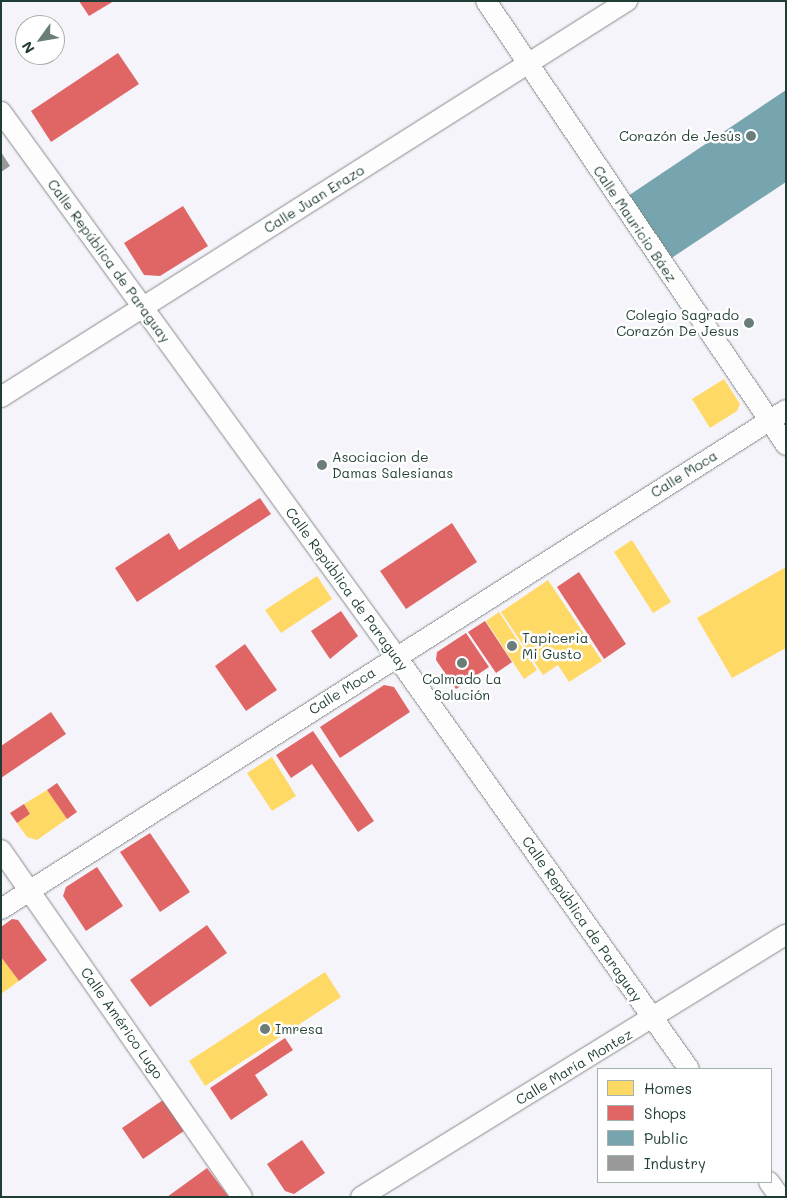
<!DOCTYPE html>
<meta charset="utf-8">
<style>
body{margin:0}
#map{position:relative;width:787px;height:1198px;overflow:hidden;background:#f5f4fa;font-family:Mali,sans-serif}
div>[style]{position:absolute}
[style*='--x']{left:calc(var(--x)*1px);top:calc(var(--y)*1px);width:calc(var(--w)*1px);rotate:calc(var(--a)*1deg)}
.homes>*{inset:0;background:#ffd966}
.shops>*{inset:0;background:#e06666}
.public>*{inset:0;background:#76a5af}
.industry>*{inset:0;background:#999}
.roads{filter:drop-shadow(0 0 1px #858a8b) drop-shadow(0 0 1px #858a8b)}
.street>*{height:20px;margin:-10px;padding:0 10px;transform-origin:10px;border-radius:10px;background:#fefdfe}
.dots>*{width:14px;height:14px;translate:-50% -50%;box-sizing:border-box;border:2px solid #fff;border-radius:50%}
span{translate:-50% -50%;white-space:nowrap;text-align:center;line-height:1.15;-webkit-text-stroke:5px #fff;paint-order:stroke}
.poi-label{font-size:14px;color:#1f3d34}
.right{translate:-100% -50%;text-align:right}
.left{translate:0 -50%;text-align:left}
.street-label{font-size:14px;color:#1f3d34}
.frame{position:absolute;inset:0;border:2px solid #1f3d34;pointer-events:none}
.legend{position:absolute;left:597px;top:1068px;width:175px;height:115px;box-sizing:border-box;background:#fff;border:1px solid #a5b1ae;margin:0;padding:6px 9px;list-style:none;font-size:15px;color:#1f3d34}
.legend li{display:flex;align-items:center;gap:10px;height:25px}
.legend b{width:25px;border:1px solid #a5b1ae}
.north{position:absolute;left:15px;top:15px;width:50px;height:50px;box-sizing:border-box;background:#fff;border:1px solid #a5b1ae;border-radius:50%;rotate:238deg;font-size:14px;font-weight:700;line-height:20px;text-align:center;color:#1f3d34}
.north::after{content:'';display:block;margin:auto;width:18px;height:22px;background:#6a7d79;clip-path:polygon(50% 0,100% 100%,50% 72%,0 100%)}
</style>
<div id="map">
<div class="homes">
<div style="clip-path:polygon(724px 379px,740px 404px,737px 411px,710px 428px,692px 399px)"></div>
<div style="clip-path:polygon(632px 540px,671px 602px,653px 613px,614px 552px)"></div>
<div style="clip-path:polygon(786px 567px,786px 648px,732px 678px,697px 618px)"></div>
<div style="clip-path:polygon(317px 576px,332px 599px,281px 633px,265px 610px)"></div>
<div style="clip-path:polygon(548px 580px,602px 661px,569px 682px,558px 665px,543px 675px,501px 612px)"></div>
<div style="clip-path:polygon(499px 612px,537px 670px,524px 679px,486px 621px)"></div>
<div style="clip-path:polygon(272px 757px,296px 796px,272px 811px,247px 773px)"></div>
<div style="clip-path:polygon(47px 790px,67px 819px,37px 840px,27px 837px,17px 823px,30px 814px,24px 804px)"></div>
<div style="clip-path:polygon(1px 957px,19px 981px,1px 994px)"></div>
<div style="clip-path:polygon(325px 972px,341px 997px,205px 1086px,189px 1061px)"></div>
</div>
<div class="shops">
<div style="clip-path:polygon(79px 1px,114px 1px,89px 16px)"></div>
<div style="clip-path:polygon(118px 53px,139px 84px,51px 142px,31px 111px)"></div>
<div style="clip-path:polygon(183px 206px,208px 246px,160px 276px,144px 275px,124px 243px)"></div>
<div style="clip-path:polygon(260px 498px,271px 514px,137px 602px,115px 568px,169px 533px,179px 550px)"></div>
<div style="clip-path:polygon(452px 523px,477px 562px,406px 609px,380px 571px)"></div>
<div style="clip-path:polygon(579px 572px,626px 644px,604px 659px,557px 587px)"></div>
<div style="clip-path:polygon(341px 611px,358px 636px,330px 659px,311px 631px)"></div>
<div style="clip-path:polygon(485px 621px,512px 662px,496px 673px,468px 632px)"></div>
<div style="clip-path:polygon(466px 633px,489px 667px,456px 689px,436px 660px,437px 652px)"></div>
<div style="clip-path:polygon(245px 644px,277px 690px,246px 711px,215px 666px)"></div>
<div style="clip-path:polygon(384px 685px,394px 687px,410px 712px,340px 758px,320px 727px)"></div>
<div style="clip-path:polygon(51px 712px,66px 734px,1px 778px,1px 746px)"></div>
<div style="clip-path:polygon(313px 731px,374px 821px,358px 832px,312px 764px,291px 778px,276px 755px)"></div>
<div style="clip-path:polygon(57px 783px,77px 812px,67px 819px,47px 790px)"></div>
<div style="clip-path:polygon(24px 804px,30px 814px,17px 823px,10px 813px)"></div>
<div style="clip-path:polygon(150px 833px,190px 892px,160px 912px,120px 852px)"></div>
<div style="clip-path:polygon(97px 867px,123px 906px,86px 931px,63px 896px,66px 887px)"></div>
<div style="clip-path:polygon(12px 919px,18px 920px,47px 960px,19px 981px,1px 957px,1px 927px)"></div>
<div style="clip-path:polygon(207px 925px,227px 953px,150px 1007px,130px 980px)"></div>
<div style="clip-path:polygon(285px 1038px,293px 1050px,255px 1075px,268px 1095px,231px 1120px,210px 1088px)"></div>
<div style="clip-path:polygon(163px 1100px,184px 1131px,143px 1159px,122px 1128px)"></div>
<div style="clip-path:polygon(302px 1140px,325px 1173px,294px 1194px,285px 1191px,267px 1164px)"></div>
<div style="clip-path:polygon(207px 1168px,229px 1197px,167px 1197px)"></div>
</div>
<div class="public">
<div style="clip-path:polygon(786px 90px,786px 182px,670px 259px,628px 196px)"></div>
</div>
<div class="industry">
<div style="clip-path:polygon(1px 152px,10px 166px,1px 172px)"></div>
</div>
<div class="roads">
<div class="street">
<div style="--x:486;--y:1;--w:536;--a:55.95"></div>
<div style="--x:1;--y:112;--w:672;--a:54.02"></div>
<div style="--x:396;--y:656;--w:506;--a:54.65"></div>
<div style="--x:1;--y:397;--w:741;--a:-32.32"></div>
<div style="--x:1;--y:850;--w:422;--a:55.2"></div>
<div style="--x:1;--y:909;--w:930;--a:-32.44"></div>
<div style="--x:769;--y:1182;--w:19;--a:54"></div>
<div style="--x:361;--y:1197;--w:499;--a:-31.7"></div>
</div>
</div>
<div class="dots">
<div style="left:751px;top:136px;background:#6a7d79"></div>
<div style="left:749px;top:323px;background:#6a7d79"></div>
<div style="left:322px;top:465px;background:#6a7d79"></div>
<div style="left:512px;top:646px;background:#6a7d79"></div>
<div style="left:462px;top:663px;background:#6a7d79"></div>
<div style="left:265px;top:1029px;background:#6a7d79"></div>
</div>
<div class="poi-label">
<span class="right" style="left:741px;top:136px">Corazón de Jesús</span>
<span class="right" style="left:739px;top:323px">Colegio Sagrado<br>Corazón De Jesus</span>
<span class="left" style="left:332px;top:465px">Asociacion de<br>Damas Salesianas</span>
<span class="left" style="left:522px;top:646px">Tapiceria<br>Mi Gusto</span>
<span style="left:462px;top:687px">Colmado La<br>Solución</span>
<span class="left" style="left:275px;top:1029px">Imresa</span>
</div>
<div class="street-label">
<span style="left:314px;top:199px;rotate:-32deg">Calle Juan Erazo</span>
<span style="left:635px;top:224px;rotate:56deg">Calle Mauricio Báez</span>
<span style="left:109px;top:261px;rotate:54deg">Calle República de Paraguay</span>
<span style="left:684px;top:474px;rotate:-32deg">Calle Moca</span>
<span style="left:347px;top:589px;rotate:54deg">Calle República de Paraguay</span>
<span style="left:342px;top:691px;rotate:-32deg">Calle Moca</span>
<span style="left:582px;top:919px;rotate:55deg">Calle República de Paraguay</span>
<span style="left:122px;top:1023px;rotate:55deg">Calle Américo Lugo</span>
<span style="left:574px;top:1067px;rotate:-31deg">Calle María Montez</span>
</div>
<div class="frame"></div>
<ul class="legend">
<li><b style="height:14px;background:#ffd966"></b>Homes</li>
<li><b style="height:14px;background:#e06666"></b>Shops</li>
<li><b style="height:14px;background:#76a5af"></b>Public</li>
<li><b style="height:14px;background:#999"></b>Industry</li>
</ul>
<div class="north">N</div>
</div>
